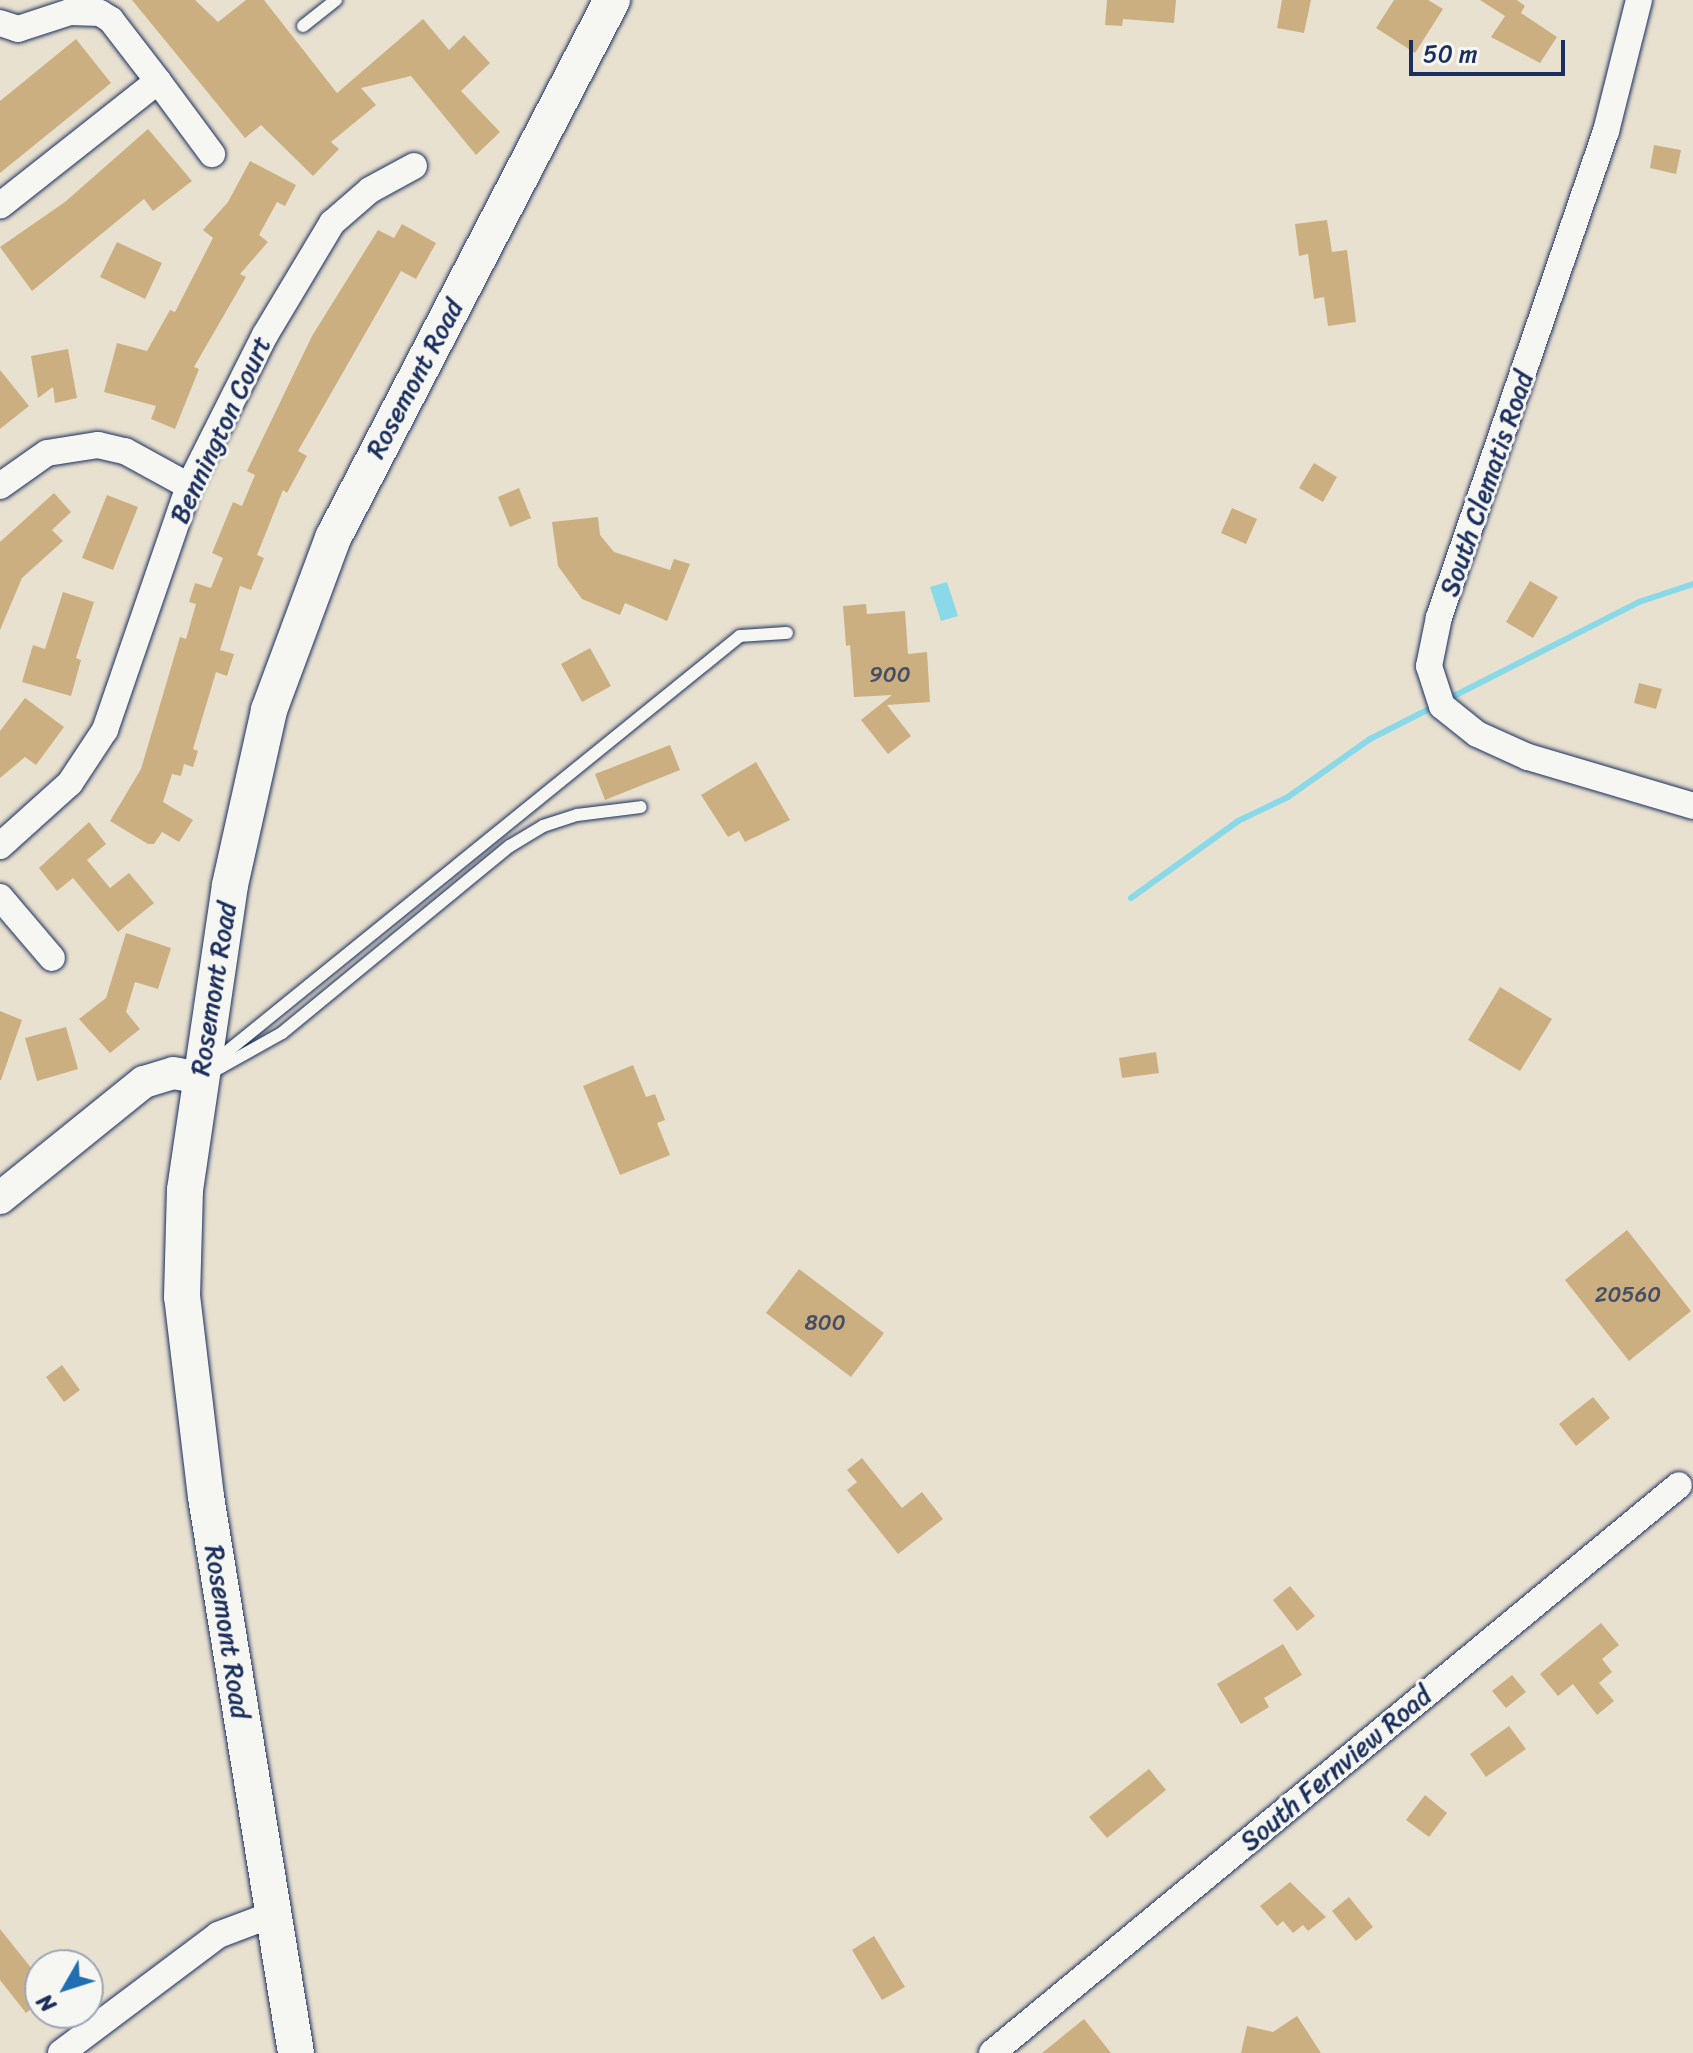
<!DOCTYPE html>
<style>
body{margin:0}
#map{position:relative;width:1693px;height:2053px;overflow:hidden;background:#e9e1d0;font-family:Sriracha,sans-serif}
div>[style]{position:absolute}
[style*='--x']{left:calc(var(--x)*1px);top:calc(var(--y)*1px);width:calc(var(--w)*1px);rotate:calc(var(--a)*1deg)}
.water>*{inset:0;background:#8ad9e8}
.stream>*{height:6px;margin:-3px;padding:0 3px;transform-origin:3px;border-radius:3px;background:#8ad9e8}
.building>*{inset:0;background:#cbaf80}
.roads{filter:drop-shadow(0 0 2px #1b2f5e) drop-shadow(0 0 2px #1b2f5e)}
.service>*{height:12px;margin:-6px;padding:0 6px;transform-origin:6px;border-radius:6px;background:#f6f6f2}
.minor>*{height:26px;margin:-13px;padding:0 13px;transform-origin:13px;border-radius:13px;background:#f6f6f2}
.tertiary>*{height:32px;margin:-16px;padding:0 16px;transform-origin:16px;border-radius:16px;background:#f6f6f2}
.secondary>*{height:36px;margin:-18px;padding:0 18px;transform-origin:18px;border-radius:18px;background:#f6f6f2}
span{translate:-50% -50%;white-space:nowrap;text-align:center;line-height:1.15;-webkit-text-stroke:6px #f6f6f2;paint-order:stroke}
.number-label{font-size:22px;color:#474f66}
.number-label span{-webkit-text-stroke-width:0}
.street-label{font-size:26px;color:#1b2f5e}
.north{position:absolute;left:24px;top:1949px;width:80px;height:80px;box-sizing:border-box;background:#f6f6f2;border:2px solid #9ea6b7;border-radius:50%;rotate:231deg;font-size:22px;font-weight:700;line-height:32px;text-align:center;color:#1b2f5e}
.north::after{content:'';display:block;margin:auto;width:28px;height:36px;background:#1f6fb2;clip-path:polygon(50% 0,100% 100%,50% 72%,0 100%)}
.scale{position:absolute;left:1409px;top:40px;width:156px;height:36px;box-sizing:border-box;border:4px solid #1b2f5e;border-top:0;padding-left:10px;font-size:24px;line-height:28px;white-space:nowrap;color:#1b2f5e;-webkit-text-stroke:6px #f6f6f2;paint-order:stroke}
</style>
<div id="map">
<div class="water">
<div style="clip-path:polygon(947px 582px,958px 616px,941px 621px,930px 587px)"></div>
</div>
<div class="stream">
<div style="--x:1448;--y:699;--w:214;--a:-26.9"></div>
<div style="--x:1639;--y:602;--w:57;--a:-18.4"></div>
<div style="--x:1131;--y:898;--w:132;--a:-35.7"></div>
<div style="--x:1238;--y:821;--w:55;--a:-25.6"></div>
<div style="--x:1288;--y:797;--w:100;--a:-35.3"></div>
<div style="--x:1370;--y:739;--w:73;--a:-26.9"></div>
</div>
<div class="building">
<div style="clip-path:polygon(132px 0,195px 0,218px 22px,246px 0,264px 0,337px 93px,423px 19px,449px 50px,464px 35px,490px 63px,461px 91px,500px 132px,476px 155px,411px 76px,361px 88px,376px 105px,331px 142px,339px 149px,313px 176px,261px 125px,245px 138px)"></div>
<div style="clip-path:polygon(1107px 0,1176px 0,1174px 23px,1123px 19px,1122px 26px,1105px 25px)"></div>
<div style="clip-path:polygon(1282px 0,1311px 0,1304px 33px,1277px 28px)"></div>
<div style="clip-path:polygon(1394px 0,1428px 0,1443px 9px,1415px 53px,1376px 28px)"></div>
<div style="clip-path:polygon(1480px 0,1517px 0,1525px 6px,1521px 13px,1557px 37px,1540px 63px,1491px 37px,1505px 16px)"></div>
<div style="clip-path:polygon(76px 39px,111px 83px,0 173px,0 101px)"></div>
<div style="clip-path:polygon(148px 129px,192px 181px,153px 211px,144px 199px,32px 291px,0 247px,65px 202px)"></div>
<div style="clip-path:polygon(1654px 145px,1681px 150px,1676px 174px,1650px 168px)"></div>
<div style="clip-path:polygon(250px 161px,296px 185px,285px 206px,277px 202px,259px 235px,268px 242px,240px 274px,246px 277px,194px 367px,199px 369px,175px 429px,151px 419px,156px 406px,104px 392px,117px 343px,147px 351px,170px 310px,175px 312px,213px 238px,203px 230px,228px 202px)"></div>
<div style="clip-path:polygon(1327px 220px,1332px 252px,1347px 250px,1356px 322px,1328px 326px,1324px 297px,1314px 299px,1308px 254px,1299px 256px,1295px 224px)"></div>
<div style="clip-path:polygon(402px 224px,436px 243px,416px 279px,401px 271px,298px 451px,307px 456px,287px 493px,283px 490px,257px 555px,264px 558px,251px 590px,240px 586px,220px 650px,234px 654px,227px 676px,216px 672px,193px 749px,198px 751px,193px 767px,184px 764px,181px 776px,172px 774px,163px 802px,193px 820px,179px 842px,162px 832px,154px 844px,148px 844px,110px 821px,141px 769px,180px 637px,186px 639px,196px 604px,189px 602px,195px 583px,211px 588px,223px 558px,212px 553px,233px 502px,242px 506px,255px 475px,247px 471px,312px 336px,378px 230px,394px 238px)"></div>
<div style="clip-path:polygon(117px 242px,162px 263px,145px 299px,100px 277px)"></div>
<div style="clip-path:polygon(68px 349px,77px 398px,55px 403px,53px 387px,38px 398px,31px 356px)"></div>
<div style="clip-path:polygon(0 370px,29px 406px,0 429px)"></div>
<div style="clip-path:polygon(1314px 463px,1337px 477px,1323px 502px,1299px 488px)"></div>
<div style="clip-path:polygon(519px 488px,531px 518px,510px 527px,498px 497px)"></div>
<div style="clip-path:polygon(54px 493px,71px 512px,52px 530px,63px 541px,22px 578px,0 630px,0 542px)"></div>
<div style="clip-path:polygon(107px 495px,138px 507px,113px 570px,82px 558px)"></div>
<div style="clip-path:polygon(1232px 508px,1257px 519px,1246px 544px,1221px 533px)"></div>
<div style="clip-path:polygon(598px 517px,600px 535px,614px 552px,670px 570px,674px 559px,690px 564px,667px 621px,625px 603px,620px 615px,582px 599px,558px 566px,552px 522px)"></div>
<div style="clip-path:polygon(1530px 581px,1558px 597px,1533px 638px,1506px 622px)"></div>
<div style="clip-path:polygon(63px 592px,94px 602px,76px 658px,81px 660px,71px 696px,22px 682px,33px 645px,45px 649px)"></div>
<div style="clip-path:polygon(866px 604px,867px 614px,905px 611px,908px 654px,927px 652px,930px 702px,887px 705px,911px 736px,888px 754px,861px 720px,892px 695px,854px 697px,850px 645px,846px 646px,843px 606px)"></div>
<div style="clip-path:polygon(590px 648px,611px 686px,582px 702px,561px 664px)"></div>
<div style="clip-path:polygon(1639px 683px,1662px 689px,1656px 709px,1634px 703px)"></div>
<div style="clip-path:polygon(25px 698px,64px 727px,36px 765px,25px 757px,0 778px,0 731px)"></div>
<div style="clip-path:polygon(670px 745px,680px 770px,605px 800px,595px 774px)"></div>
<div style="clip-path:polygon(756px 762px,790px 820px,745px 842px,739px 831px,728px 837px,701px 795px)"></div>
<div style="clip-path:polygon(89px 822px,106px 844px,87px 860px,110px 888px,129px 873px,154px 903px,118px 932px,73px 878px,57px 891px,39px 868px)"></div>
<div style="clip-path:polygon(126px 933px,171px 948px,158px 989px,135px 982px,126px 1012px,140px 1029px,110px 1053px,79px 1019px,106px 998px)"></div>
<div style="clip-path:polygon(1500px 987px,1552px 1019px,1520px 1071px,1468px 1040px)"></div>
<div style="clip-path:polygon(0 1011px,22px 1020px,1px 1080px,0 1080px)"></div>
<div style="clip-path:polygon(66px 1027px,78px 1069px,37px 1081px,25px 1038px)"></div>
<div style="clip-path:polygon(1156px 1052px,1159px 1073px,1122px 1078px,1119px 1058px)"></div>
<div style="clip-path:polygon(633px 1065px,646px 1097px,655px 1094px,665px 1120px,657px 1123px,670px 1155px,620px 1175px,583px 1086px)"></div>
<div style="clip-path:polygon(1627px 1230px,1691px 1311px,1629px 1361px,1565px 1280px)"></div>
<div style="clip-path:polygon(799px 1269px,884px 1333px,851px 1377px,766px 1313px)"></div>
<div style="clip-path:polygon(62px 1365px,80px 1390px,64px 1402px,46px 1377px)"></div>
<div style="clip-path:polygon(1593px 1397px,1610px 1418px,1576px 1446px,1559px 1424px)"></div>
<div style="clip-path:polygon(862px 1458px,902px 1508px,922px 1492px,943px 1519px,898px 1554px,847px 1490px,857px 1482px,847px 1470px)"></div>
<div style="clip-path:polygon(1290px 1586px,1315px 1616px,1297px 1631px,1273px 1600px)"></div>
<div style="clip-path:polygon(1601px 1623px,1619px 1645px,1602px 1659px,1612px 1672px,1599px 1683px,1614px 1701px,1597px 1715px,1573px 1684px,1558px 1696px,1540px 1674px)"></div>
<div style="clip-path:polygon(1283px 1644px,1302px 1675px,1264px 1698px,1269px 1707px,1241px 1724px,1217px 1684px)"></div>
<div style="clip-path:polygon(1512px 1675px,1526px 1692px,1506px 1708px,1492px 1691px)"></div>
<div style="clip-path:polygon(1509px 1726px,1526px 1749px,1486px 1777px,1470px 1754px)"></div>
<div style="clip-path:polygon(1149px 1769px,1166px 1790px,1107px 1838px,1089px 1817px)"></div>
<div style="clip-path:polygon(1425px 1795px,1447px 1813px,1429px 1837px,1406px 1820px)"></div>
<div style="clip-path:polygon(1290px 1882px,1326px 1917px,1308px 1931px,1303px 1925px,1293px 1933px,1283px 1921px,1277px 1926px,1260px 1906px)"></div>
<div style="clip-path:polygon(1349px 1897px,1373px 1927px,1356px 1941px,1332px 1911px)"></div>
<div style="clip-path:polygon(0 1929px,40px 1979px,40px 2002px,26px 2013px,0 1980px)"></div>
<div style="clip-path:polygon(874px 1936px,905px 1987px,882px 2000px,852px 1950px)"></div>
<div style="clip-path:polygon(1297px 2016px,1321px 2053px,1241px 2053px,1247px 2026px,1273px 2032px)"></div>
<div style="clip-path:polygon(1084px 2019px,1111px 2053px,1042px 2053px)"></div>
</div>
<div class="roads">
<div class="service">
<div style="--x:303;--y:26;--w:42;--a:-38.2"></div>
<div style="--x:213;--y:1063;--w:678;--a:-39.02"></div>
<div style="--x:740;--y:636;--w:47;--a:-3.7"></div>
<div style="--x:207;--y:1075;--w:86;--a:-29.2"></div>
<div style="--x:282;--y:1033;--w:295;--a:-39.4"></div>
<div style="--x:510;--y:846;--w:39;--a:-31"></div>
<div style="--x:543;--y:826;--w:36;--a:-18"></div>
<div style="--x:577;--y:815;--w:64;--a:-7.1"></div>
</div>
<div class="minor">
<div style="--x:1639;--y:0;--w:135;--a:104.1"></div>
<div style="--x:1606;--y:131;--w:514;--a:108.96"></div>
<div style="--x:1439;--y:617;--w:50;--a:101.5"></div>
<div style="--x:1429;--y:666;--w:42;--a:72"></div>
<div style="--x:1442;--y:706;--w:45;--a:38.7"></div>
<div style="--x:1477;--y:734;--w:56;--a:24.3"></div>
<div style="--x:1528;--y:757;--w:172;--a:16.5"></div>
<div style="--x:0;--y:23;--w:19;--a:18"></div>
<div style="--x:18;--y:29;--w:55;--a:-18.1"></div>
<div style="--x:70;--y:12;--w:30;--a:2"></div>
<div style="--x:100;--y:13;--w:13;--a:32"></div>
<div style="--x:111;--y:20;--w:77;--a:52.4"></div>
<div style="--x:158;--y:81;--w:201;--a:141.7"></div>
<div style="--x:158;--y:81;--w:91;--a:53.5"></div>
<div style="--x:0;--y:486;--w:57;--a:-35.1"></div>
<div style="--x:47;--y:453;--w:52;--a:-8.9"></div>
<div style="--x:98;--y:445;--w:28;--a:13"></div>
<div style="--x:125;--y:451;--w:73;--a:28.7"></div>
<div style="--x:0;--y:846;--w:94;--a:-42"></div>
<div style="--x:70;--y:783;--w:64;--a:-56.6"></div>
<div style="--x:105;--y:730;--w:258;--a:-71"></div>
<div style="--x:189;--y:486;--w:169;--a:-63.3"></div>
<div style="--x:265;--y:335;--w:131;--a:-59.1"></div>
<div style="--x:332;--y:223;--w:50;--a:-41"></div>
<div style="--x:370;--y:190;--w:50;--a:-28.6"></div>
<div style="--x:0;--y:897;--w:80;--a:49.6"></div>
<div style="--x:61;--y:2053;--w:196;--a:-36.9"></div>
<div style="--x:218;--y:1935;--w:57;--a:-20.7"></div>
<div style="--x:992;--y:2053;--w:891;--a:-39.58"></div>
</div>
<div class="tertiary">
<div style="--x:0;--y:1198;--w:185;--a:-38.9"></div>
<div style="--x:144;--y:1082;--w:30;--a:-17"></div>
<div style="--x:173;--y:1073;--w:28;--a:10"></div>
</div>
<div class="secondary">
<div style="--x:296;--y:2053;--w:563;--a:-99.19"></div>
<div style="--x:206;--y:1497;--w:201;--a:-96.8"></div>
<div style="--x:182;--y:1297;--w:107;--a:-88.4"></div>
<div style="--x:185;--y:1190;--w:308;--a:-81.6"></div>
<div style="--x:230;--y:885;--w:179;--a:-77.4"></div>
<div style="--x:269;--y:710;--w:184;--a:-69.6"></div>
<div style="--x:333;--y:538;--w:606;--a:-62.59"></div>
</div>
</div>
<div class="number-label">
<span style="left:890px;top:675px">900</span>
<span style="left:1628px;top:1295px">20560</span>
<span style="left:825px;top:1323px">800</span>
</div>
<div class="street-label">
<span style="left:415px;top:379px;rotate:-62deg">Rosemont Road</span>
<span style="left:221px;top:430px;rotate:-65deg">Bennington Court</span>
<span style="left:1487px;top:484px;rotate:-71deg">South Clematis Road</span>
<span style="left:214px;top:989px;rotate:-81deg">Rosemont Road</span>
<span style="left:227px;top:1632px;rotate:81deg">Rosemont Road</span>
<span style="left:1336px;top:1769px;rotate:-40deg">South Fernview Road</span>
</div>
<div class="north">N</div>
<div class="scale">50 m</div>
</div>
